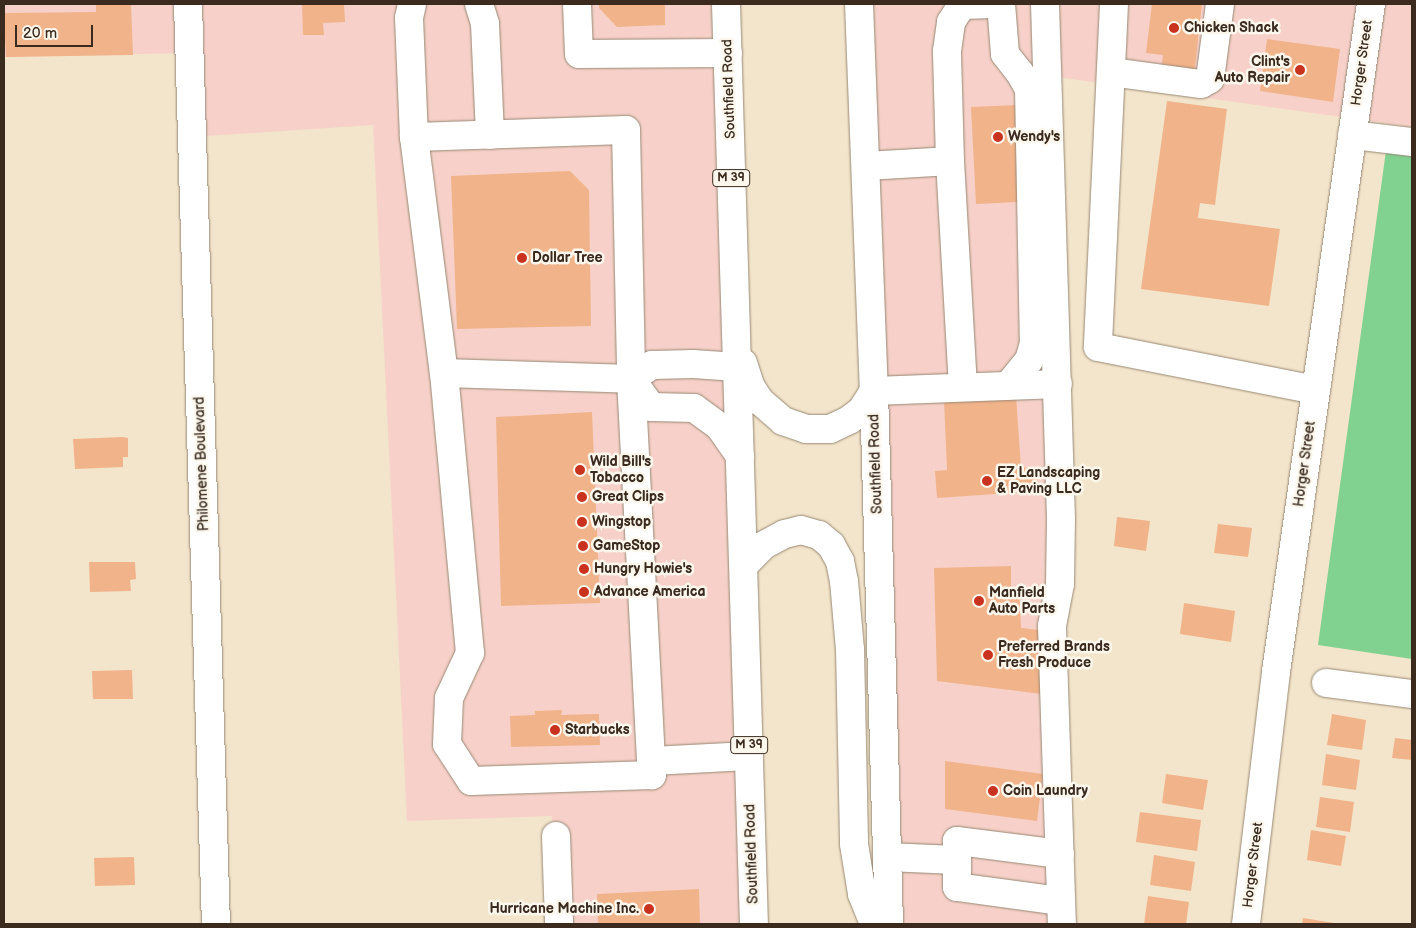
<!DOCTYPE html>
<style>
body{margin:0}
#map{position:relative;width:1416px;height:928px;overflow:hidden;background:#f3e5cb;font-family:"Balsamiq Sans",sans-serif}
div>[style]{position:absolute}
[style*='--x']{left:calc(var(--x)*1px);top:calc(var(--y)*1px);width:calc(var(--w)*1px);rotate:calc(var(--a)*1deg)}
.built>*{inset:0;background:#f7d1c9}
.green>*{inset:0;background:#81d191}
.building>*{inset:0;background:#f1b38a}
.roads{filter:drop-shadow(0 0 1px #978874) drop-shadow(0 0 1px #978874)}
.minor>*{height:28px;margin:-14px;padding:0 14px;transform-origin:14px;border-radius:14px;background:#fff}
.highway>*{height:28px;margin:-14px;padding:0 14px;transform-origin:14px;border-radius:14px;background:#fff}
.dots>*{width:14px;height:14px;translate:-50% -50%;box-sizing:border-box;border:2px solid #fbf7ec;border-radius:50%}
span{translate:-50% -50%;white-space:nowrap;text-align:center;line-height:1.15;-webkit-text-stroke:5px #fbf7ec;paint-order:stroke}
.shield-label span{padding:1px 4px;background:#fbf7ec;border:1px solid;border-radius:4px;-webkit-text-stroke-width:0}
.shield-label{font-size:12px;color:#3b2a1e;font-weight:700}
.poi-label{font-size:14px;color:#3b2a1e;font-weight:700}
.left{translate:0 -50%;text-align:left}
.right{translate:-100% -50%;text-align:right}
.street-label{font-size:14px;color:#3b2a1e}
.frame{position:absolute;inset:0;border:5px solid #3b2a1e;pointer-events:none}
.scale{position:absolute;left:15px;top:25px;width:78px;height:22px;box-sizing:border-box;border:2px solid #3b2a1e;border-top:0;padding-left:6px;font-size:15px;line-height:18px;white-space:nowrap;color:#3b2a1e;-webkit-text-stroke:4px #fbf7ec;paint-order:stroke}
</style>
<div id="map">
<div class="built">
<div style="clip-path:polygon(4px 4px,726px 4px,754px 924px,559px 924px,556px 836px,551px 816px,407px 821px,373px 125px,192px 137px,189px 53px,4px 57px)"></div>
<div style="clip-path:polygon(859px 4px,1412px 4px,1412px 127px,1050px 76px,1062px 924px,890px 924px)"></div>
</div>
<div class="green">
<div style="clip-path:polygon(1389px 129px,1412px 132px,1412px 659px,1318px 645px)"></div>
</div>
<div class="building">
<div style="clip-path:polygon(96px 4px,131px 4px,133px 55px,6px 57px,4px 13px,96px 12px)"></div>
<div style="clip-path:polygon(302px 4px,344px 4px,345px 22px,323px 23px,324px 35px,303px 35px)"></div>
<div style="clip-path:polygon(599px 4px,665px 4px,665px 25px,617px 27px,599px 8px)"></div>
<div style="clip-path:polygon(1152px 4px,1202px 4px,1194px 75px,1161px 71px,1163px 55px,1146px 53px)"></div>
<div style="clip-path:polygon(1267px 39px,1340px 49px,1333px 102px,1260px 91px)"></div>
<div style="clip-path:polygon(1167px 101px,1227px 109px,1215px 205px,1200px 203px,1198px 218px,1280px 229px,1269px 306px,1141px 289px)"></div>
<div style="clip-path:polygon(1021px 105px,1019px 202px,976px 204px,971px 107px)"></div>
<div style="clip-path:polygon(570px 171px,589px 190px,591px 326px,457px 329px,451px 176px)"></div>
<div style="clip-path:polygon(1016px 396px,1021px 468px,1037px 467px,1038px 491px,937px 498px,935px 471px,947px 470px,944px 401px)"></div>
<div style="clip-path:polygon(592px 412px,600px 603px,501px 606px,496px 417px)"></div>
<div style="clip-path:polygon(123px 437px,128px 438px,128px 457px,123px 457px,123px 467px,75px 469px,73px 439px)"></div>
<div style="clip-path:polygon(1117px 517px,1150px 521px,1146px 551px,1114px 546px)"></div>
<div style="clip-path:polygon(1218px 524px,1252px 528px,1248px 557px,1214px 553px)"></div>
<div style="clip-path:polygon(89px 562px,135px 562px,136px 579px,130px 580px,131px 591px,90px 592px)"></div>
<div style="clip-path:polygon(1011px 566px,1011px 588px,1019px 588px,1021px 628px,1039px 630px,1042px 694px,937px 681px,934px 568px)"></div>
<div style="clip-path:polygon(1184px 603px,1235px 611px,1231px 642px,1180px 634px)"></div>
<div style="clip-path:polygon(132px 670px,133px 699px,93px 699px,92px 671px)"></div>
<div style="clip-path:polygon(562px 710px,561px 715px,599px 714px,600px 745px,511px 747px,510px 716px,535px 715px,535px 711px)"></div>
<div style="clip-path:polygon(1332px 714px,1366px 720px,1362px 750px,1327px 745px)"></div>
<div style="clip-path:polygon(1395px 738px,1412px 740px,1412px 760px,1392px 758px)"></div>
<div style="clip-path:polygon(1326px 754px,1360px 760px,1356px 790px,1322px 785px)"></div>
<div style="clip-path:polygon(945px 761px,1043px 774px,1037px 821px,945px 809px)"></div>
<div style="clip-path:polygon(1166px 774px,1208px 780px,1203px 810px,1162px 803px)"></div>
<div style="clip-path:polygon(1320px 797px,1354px 802px,1350px 832px,1316px 827px)"></div>
<div style="clip-path:polygon(1140px 812px,1201px 820px,1197px 851px,1136px 842px)"></div>
<div style="clip-path:polygon(1311px 830px,1346px 836px,1341px 866px,1307px 860px)"></div>
<div style="clip-path:polygon(1154px 855px,1195px 862px,1191px 891px,1150px 885px)"></div>
<div style="clip-path:polygon(134px 857px,135px 885px,95px 886px,94px 858px)"></div>
<div style="clip-path:polygon(699px 889px,700px 924px,598px 924px,597px 894px)"></div>
<div style="clip-path:polygon(1148px 896px,1189px 902px,1186px 924px,1144px 924px)"></div>
<div style="clip-path:polygon(1303px 918px,1334px 923px,1334px 924px,1302px 924px)"></div>
</div>
<div class="roads">
<div class="minor">
<div style="--x:188;--y:4;--w:920;--a:88.26"></div>
<div style="--x:412;--y:4;--w:14;--a:102"></div>
<div style="--x:409;--y:18;--w:119;--a:87.6"></div>
<div style="--x:414;--y:137;--w:212;--a:-1.9"></div>
<div style="--x:626;--y:130;--w:249;--a:88.8"></div>
<div style="--x:631;--y:379;--w:397;--a:87"></div>
<div style="--x:652;--y:775;--w:181;--a:178.1"></div>
<div style="--x:471;--y:781;--w:44;--a:-123"></div>
<div style="--x:447;--y:744;--w:46;--a:-87.5"></div>
<div style="--x:449;--y:698;--w:50;--a:-65"></div>
<div style="--x:470;--y:653;--w:281;--a:-95.3"></div>
<div style="--x:444;--y:373;--w:187;--a:1.8"></div>
<div style="--x:631;--y:379;--w:25;--a:-34"></div>
<div style="--x:652;--y:365;--w:41;--a:-1.4"></div>
<div style="--x:693;--y:364;--w:44;--a:3.9"></div>
<div style="--x:479;--y:4;--w:21;--a:73"></div>
<div style="--x:485;--y:24;--w:111;--a:87.4"></div>
<div style="--x:577;--y:4;--w:50;--a:87.7"></div>
<div style="--x:579;--y:54;--w:149;--a:-0.4"></div>
<div style="--x:1001;--y:4;--w:50;--a:85.4"></div>
<div style="--x:1005;--y:54;--w:24;--a:52"></div>
<div style="--x:1020;--y:73;--w:18;--a:61"></div>
<div style="--x:1029;--y:89;--w:254;--a:88.9"></div>
<div style="--x:1034;--y:343;--w:18;--a:106"></div>
<div style="--x:1029;--y:360;--w:33;--a:129"></div>
<div style="--x:1045;--y:4;--w:515;--a:88.22"></div>
<div style="--x:1061;--y:519;--w:65;--a:90.9"></div>
<div style="--x:1060;--y:584;--w:43;--a:100.8"></div>
<div style="--x:1052;--y:626;--w:298;--a:88.1"></div>
<div style="--x:1114;--y:4;--w:343;--a:92.7"></div>
<div style="--x:1098;--y:347;--w:222;--a:11.2"></div>
<div style="--x:1111;--y:72;--w:91;--a:7.6"></div>
<div style="--x:1201;--y:84;--w:10;--a:-29"></div>
<div style="--x:1210;--y:79;--w:76;--a:-82.4"></div>
<div style="--x:1352;--y:135;--w:60;--a:6.7"></div>
<div style="--x:414;--y:137;--w:238;--a:82.8"></div>
<div style="--x:867;--y:166;--w:83;--a:-3.4"></div>
<div style="--x:631;--y:379;--w:34;--a:54"></div>
<div style="--x:651;--y:407;--w:43;--a:1.3"></div>
<div style="--x:694;--y:408;--w:31;--a:36"></div>
<div style="--x:719;--y:426;--w:37;--a:55"></div>
<div style="--x:963;--y:387;--w:226;--a:-93.3"></div>
<div style="--x:950;--y:161;--w:110;--a:-91.6"></div>
<div style="--x:947;--y:51;--w:29;--a:-82"></div>
<div style="--x:951;--y:22;--w:20;--a:-57"></div>
<div style="--x:962;--y:5;--w:24;--a:-2"></div>
<div style="--x:874;--y:391;--w:184;--a:-2.2"></div>
<div style="--x:1326;--y:683;--w:87;--a:7.3"></div>
<div style="--x:651;--y:761;--w:98;--a:-2.9"></div>
<div style="--x:556;--y:836;--w:88;--a:88"></div>
<div style="--x:1060;--y:854;--w:104;--a:-172.8"></div>
<div style="--x:957;--y:841;--w:46;--a:90"></div>
<div style="--x:957;--y:887;--w:105;--a:7.7"></div>
<div style="--x:887;--y:857;--w:69;--a:2.5"></div>
<div style="--x:1246;--y:924;--w:254;--a:-83.2"></div>
<div style="--x:1276;--y:672;--w:675;--a:-81.91"></div>
</div>
<div class="highway">
<div style="--x:726;--y:4;--w:920;--a:88.26"></div>
<div style="--x:859;--y:4;--w:387;--a:87.8"></div>
<div style="--x:874;--y:391;--w:533;--a:88.39"></div>
<div style="--x:743;--y:363;--w:25;--a:72"></div>
<div style="--x:751;--y:387;--w:17;--a:57"></div>
<div style="--x:760;--y:401;--w:30;--a:41"></div>
<div style="--x:783;--y:421;--w:24;--a:19"></div>
<div style="--x:806;--y:429;--w:24;--a:0"></div>
<div style="--x:830;--y:429;--w:21;--a:-25"></div>
<div style="--x:849;--y:420;--w:15;--a:-37"></div>
<div style="--x:861;--y:411;--w:24;--a:-57"></div>
<div style="--x:744;--y:565;--w:28;--a:-45"></div>
<div style="--x:764;--y:545;--w:24;--a:-28"></div>
<div style="--x:785;--y:534;--w:16;--a:-14"></div>
<div style="--x:801;--y:530;--w:19;--a:16"></div>
<div style="--x:819;--y:535;--w:16;--a:40"></div>
<div style="--x:831;--y:545;--w:18;--a:61"></div>
<div style="--x:840;--y:561;--w:20;--a:79"></div>
<div style="--x:844;--y:581;--w:68;--a:85"></div>
<div style="--x:850;--y:649;--w:195;--a:88.8"></div>
<div style="--x:854;--y:844;--w:51;--a:80.9"></div>
<div style="--x:862;--y:894;--w:32;--a:68"></div>
</div>
</div>
<div class="dots">
<div style="left:1174px;top:28px;background:#c8321e"></div>
<div style="left:1300px;top:70px;background:#c8321e"></div>
<div style="left:998px;top:137px;background:#c8321e"></div>
<div style="left:522px;top:258px;background:#c8321e"></div>
<div style="left:580px;top:470px;background:#c8321e"></div>
<div style="left:987px;top:481px;background:#c8321e"></div>
<div style="left:582px;top:497px;background:#c8321e"></div>
<div style="left:582px;top:522px;background:#c8321e"></div>
<div style="left:583px;top:546px;background:#c8321e"></div>
<div style="left:584px;top:569px;background:#c8321e"></div>
<div style="left:584px;top:592px;background:#c8321e"></div>
<div style="left:979px;top:601px;background:#c8321e"></div>
<div style="left:988px;top:655px;background:#c8321e"></div>
<div style="left:555px;top:730px;background:#c8321e"></div>
<div style="left:993px;top:791px;background:#c8321e"></div>
<div style="left:649px;top:909px;background:#c8321e"></div>
</div>
<div class="shield-label">
<span style="left:731px;top:178px">M 39</span>
<span style="left:749px;top:745px">M 39</span>
</div>
<div class="poi-label">
<span class="left" style="left:1184px;top:28px">Chicken Shack</span>
<span class="right" style="left:1290px;top:70px">Clint's<br>Auto Repair</span>
<span class="left" style="left:1008px;top:137px">Wendy's</span>
<span class="left" style="left:532px;top:258px">Dollar Tree</span>
<span class="left" style="left:590px;top:470px">Wild Bill's<br>Tobacco</span>
<span class="left" style="left:997px;top:481px">EZ Landscaping<br>&amp; Paving LLC</span>
<span class="left" style="left:592px;top:497px">Great Clips</span>
<span class="left" style="left:592px;top:522px">Wingstop</span>
<span class="left" style="left:593px;top:546px">GameStop</span>
<span class="left" style="left:594px;top:569px">Hungry Howie's</span>
<span class="left" style="left:594px;top:592px">Advance America</span>
<span class="left" style="left:989px;top:601px">Manfield<br>Auto Parts</span>
<span class="left" style="left:998px;top:655px">Preferred Brands<br>Fresh Produce</span>
<span class="left" style="left:565px;top:730px">Starbucks</span>
<span class="left" style="left:1003px;top:791px">Coin Laundry</span>
<span class="right" style="left:639px;top:909px">Hurricane Machine Inc.</span>
</div>
<div class="street-label">
<span style="left:1362px;top:63px;rotate:-82deg">Horger Street</span>
<span style="left:729px;top:89px;rotate:-92deg">Southfield Road</span>
<span style="left:202px;top:464px;rotate:-92deg">Philomene Boulevard</span>
<span style="left:876px;top:464px;rotate:-92deg">Southfield Road</span>
<span style="left:1305px;top:464px;rotate:-82deg">Horger Street</span>
<span style="left:752px;top:854px;rotate:-92deg">Southfield Road</span>
<span style="left:1253px;top:865px;rotate:-83deg">Horger Street</span>
</div>
<div class="frame"></div>
<div class="scale">20 m</div>
</div>
